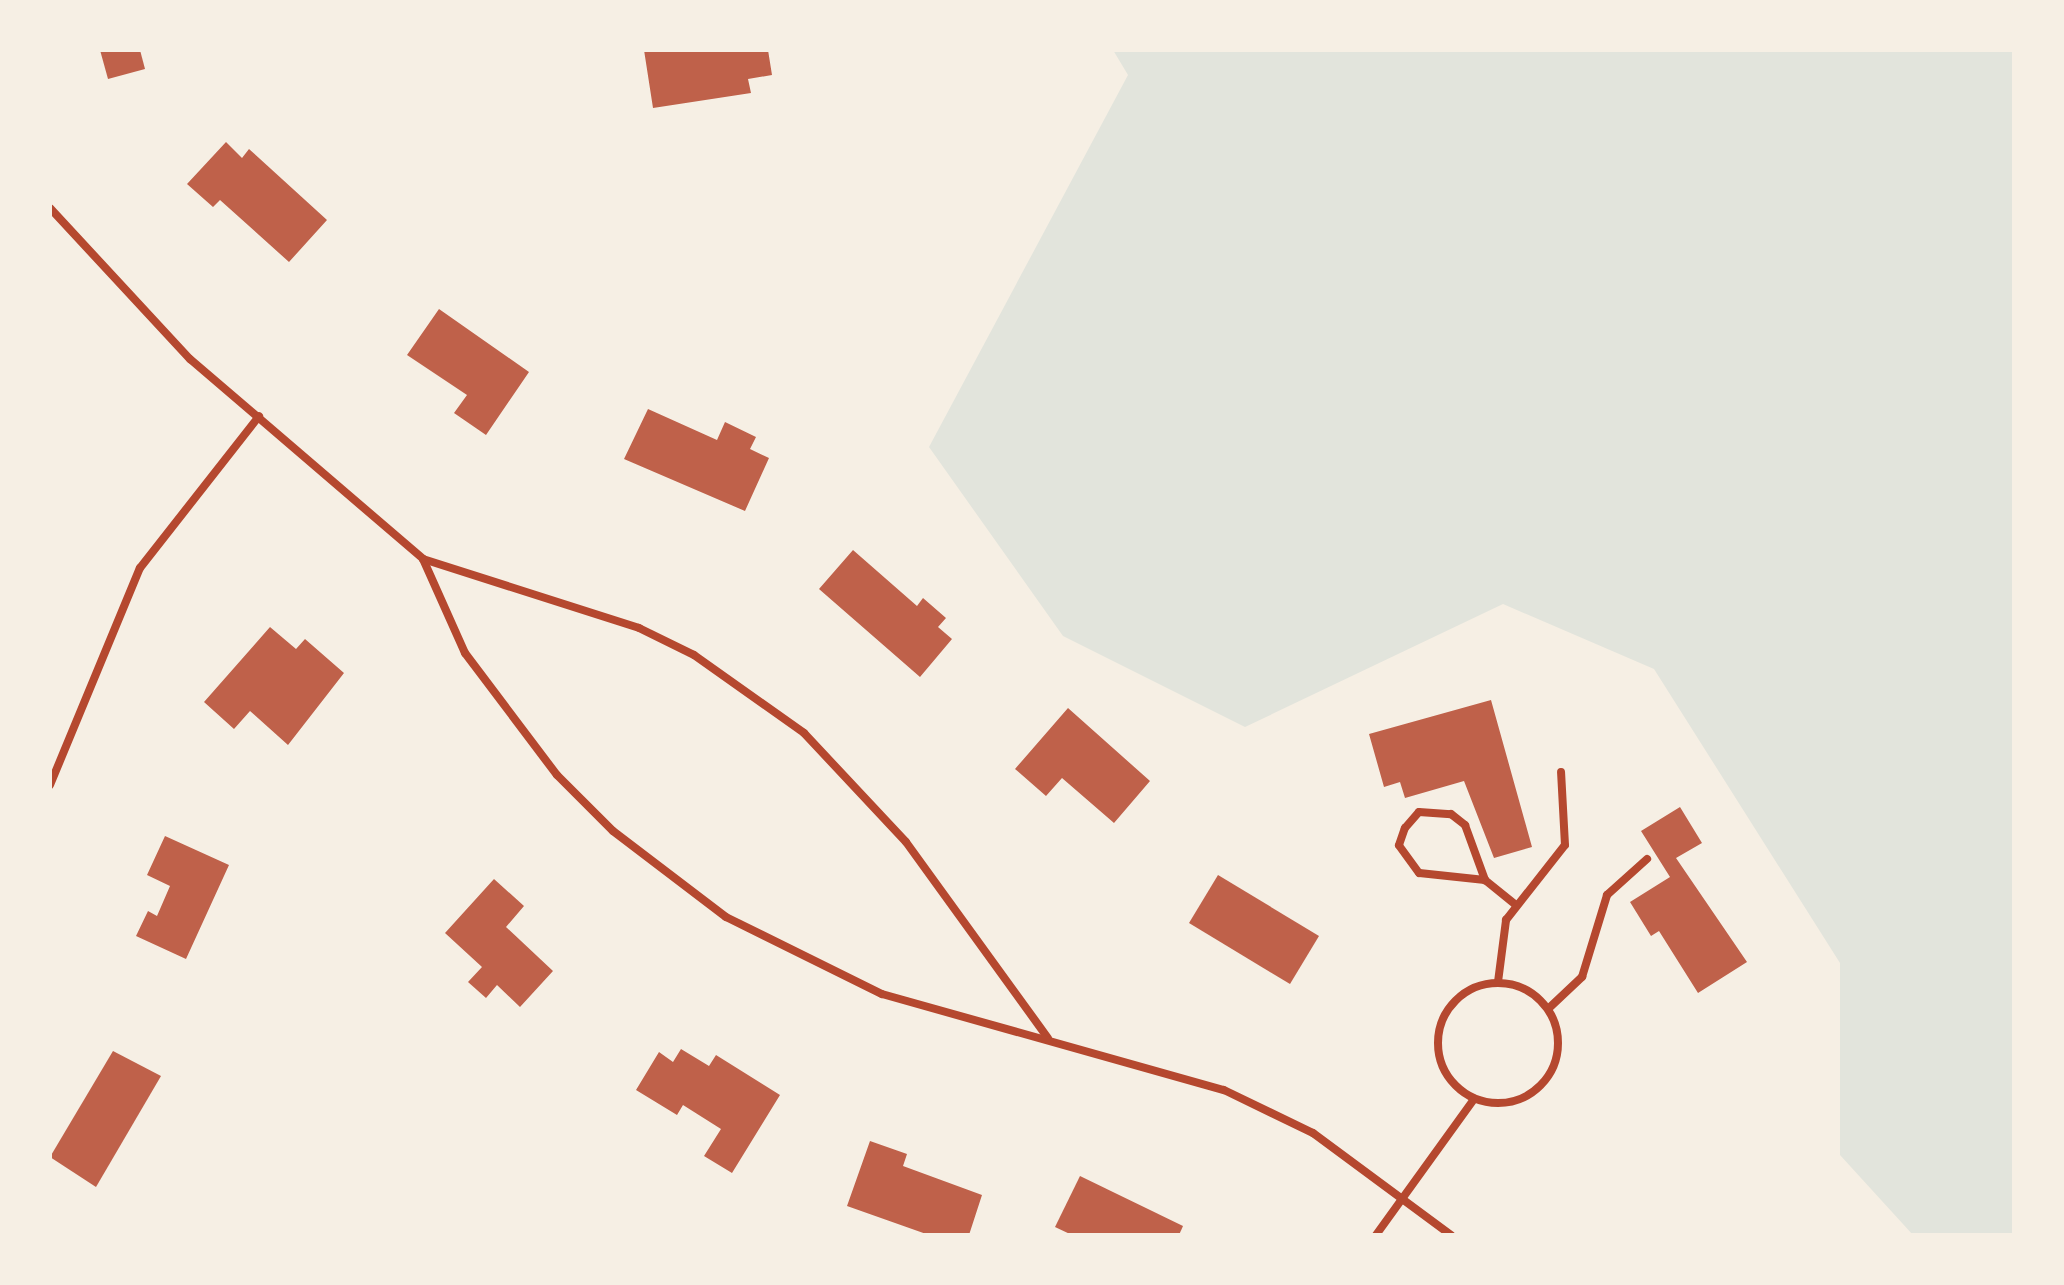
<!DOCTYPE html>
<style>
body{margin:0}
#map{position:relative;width:2064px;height:1285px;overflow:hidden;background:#f6efe4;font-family:"Crimson Pro",serif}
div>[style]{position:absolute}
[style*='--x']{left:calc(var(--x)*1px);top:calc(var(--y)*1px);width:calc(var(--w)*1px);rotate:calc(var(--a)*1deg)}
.green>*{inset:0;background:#e2e4dc}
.building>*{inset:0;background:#bf614a}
.minor>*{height:8px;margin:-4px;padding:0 4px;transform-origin:4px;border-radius:4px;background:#b5482f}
.minor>.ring{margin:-4px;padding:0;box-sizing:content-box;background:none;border:8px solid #b5482f;border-radius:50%}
span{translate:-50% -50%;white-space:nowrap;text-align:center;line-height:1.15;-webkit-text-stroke:8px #f6efe4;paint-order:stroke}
.frame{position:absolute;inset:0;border:52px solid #f6efe4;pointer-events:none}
</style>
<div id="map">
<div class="green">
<div style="clip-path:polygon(1113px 50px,2014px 50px,2014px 1235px,1913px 1235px,1840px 1155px,1840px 963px,1654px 669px,1503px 604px,1245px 727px,1063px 636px,929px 447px,1128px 75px)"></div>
</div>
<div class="building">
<div style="clip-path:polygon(100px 50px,140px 50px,145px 69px,108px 79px)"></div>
<div style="clip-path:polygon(644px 50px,768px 50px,772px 75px,748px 79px,751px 93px,653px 108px)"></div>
<div style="clip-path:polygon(226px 142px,242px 158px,249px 149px,327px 220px,289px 262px,220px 200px,213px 207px,187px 184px)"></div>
<div style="clip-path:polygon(439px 309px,529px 372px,486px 435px,454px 413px,467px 395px,407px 355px)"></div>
<div style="clip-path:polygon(648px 409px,717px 440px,725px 422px,756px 437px,750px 449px,769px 458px,745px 511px,624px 459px)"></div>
<div style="clip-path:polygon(853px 550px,917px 606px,923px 598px,946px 618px,938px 627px,952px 639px,920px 677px,819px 589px)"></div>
<div style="clip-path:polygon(270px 627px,296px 649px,305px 639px,344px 673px,288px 745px,250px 711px,234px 729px,204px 702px)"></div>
<div style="clip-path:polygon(1491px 700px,1532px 847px,1494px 858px,1464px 781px,1405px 798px,1400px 782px,1384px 787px,1369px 734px)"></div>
<div style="clip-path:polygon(1068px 708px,1150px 781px,1114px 823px,1062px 778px,1046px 796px,1015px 769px)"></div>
<div style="clip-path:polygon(1680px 807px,1702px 843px,1676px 858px,1747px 962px,1698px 993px,1659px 931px,1651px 936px,1630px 902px,1670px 877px,1641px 831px)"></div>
<div style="clip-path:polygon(165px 836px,229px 865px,186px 959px,136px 936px,148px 911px,157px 916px,170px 886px,147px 875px)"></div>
<div style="clip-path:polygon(1218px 875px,1319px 936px,1290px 984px,1189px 923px)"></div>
<div style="clip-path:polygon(494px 879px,524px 906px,506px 927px,553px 971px,520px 1007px,497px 985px,486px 998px,468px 982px,482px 967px,445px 933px)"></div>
<div style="clip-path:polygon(681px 1049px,709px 1066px,716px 1055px,780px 1095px,732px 1173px,704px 1156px,721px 1129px,683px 1105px,677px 1115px,636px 1090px,659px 1052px,673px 1062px)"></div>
<div style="clip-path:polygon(113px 1051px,161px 1076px,96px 1187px,50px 1157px)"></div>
<div style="clip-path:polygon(870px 1141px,907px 1154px,903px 1166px,982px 1195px,969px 1235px,929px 1235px,847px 1206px)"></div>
<div style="clip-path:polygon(1080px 1176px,1183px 1226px,1179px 1235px,1072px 1235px,1055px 1227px)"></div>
</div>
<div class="minor">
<div style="--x:50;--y:208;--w:206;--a:47.2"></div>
<div style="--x:190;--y:359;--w:307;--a:40.6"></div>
<div style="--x:423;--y:559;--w:227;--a:17.7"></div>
<div style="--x:639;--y:628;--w:61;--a:26.1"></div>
<div style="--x:694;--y:655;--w:135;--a:35.3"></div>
<div style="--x:804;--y:733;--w:149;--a:46.9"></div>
<div style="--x:906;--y:842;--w:242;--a:54.1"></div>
<div style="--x:423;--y:559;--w:103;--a:65.9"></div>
<div style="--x:465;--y:653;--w:153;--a:53"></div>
<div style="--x:557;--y:775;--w:79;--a:45"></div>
<div style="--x:613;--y:831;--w:142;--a:37.3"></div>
<div style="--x:726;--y:917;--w:174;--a:26.3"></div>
<div style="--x:882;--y:994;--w:355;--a:15.7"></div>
<div style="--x:1224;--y:1090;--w:99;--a:25.8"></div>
<div style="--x:1313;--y:1133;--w:172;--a:36.5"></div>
<div style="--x:50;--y:785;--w:235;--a:-67.5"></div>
<div style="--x:140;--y:568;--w:193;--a:-51.9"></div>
<div style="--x:1485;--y:880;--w:66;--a:-173.9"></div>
<div style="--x:1419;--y:873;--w:34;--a:-126"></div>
<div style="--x:1399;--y:845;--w:18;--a:-71"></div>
<div style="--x:1405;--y:828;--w:21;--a:-49"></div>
<div style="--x:1419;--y:812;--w:32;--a:4"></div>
<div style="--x:1451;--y:814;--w:18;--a:38"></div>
<div style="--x:1465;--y:825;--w:59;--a:70"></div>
<div style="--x:1485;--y:880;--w:38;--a:39"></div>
<div style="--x:1498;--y:982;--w:63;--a:-82.6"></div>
<div style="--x:1506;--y:920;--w:95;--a:-51.8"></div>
<div style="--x:1565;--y:845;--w:73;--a:-93.1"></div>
<div class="ring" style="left:1438px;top:983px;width:112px;height:112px"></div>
<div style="--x:1548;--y:1009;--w:47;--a:-43.3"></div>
<div style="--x:1582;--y:977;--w:86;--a:-73"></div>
<div style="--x:1607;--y:895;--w:54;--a:-42"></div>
<div style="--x:1376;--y:1235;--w:168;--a:-54.2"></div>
</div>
<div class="frame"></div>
</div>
